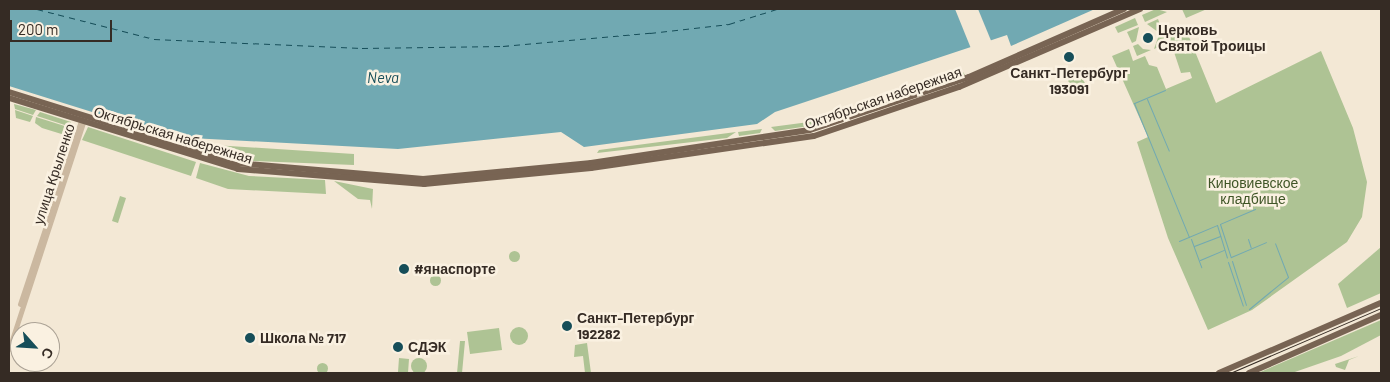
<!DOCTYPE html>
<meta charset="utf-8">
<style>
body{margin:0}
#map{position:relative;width:1390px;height:382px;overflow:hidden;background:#f3e8d5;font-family:Barlow,sans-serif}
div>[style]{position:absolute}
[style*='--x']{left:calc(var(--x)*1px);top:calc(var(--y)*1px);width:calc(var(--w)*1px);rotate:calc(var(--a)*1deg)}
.green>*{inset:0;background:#aec394}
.round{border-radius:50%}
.water>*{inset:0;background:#71a9b2}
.pier>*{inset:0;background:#f3e8d5}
.stream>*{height:1px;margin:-0.5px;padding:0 0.5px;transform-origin:0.5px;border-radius:0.5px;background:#71a9b2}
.ferry>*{height:1px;margin-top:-0.5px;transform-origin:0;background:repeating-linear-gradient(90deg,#164e59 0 6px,transparent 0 11px)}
.minor>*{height:5px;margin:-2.5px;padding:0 2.5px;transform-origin:2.5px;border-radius:2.5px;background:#cbb8a0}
.major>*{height:6px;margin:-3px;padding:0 3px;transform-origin:3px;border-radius:3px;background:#786453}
.tram>*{height:1px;margin:-0.5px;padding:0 0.5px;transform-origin:0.5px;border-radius:0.5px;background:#352b24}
.dots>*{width:14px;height:14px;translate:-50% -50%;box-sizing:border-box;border:2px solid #faf1e1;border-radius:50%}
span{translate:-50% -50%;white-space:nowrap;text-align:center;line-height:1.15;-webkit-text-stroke:5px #faf1e1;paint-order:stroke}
.poi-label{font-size:14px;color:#352b24;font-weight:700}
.left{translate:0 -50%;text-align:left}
.street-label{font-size:14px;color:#352b24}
.park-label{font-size:14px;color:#3f5526}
.water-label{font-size:15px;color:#164e59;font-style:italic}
.frame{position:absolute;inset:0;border:10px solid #352b24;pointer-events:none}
.north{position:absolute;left:10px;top:322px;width:50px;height:50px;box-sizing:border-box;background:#faf1e1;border:1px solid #aba295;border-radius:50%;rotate:116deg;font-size:14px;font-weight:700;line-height:20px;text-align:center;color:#352b24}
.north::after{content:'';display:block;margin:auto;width:18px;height:22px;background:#164e59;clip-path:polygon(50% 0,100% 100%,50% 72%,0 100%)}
.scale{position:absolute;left:10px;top:20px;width:102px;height:22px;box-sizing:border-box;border:2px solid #352b24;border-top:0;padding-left:6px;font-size:15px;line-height:18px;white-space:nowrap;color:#352b24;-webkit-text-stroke:4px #faf1e1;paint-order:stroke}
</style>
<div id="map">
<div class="green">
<div style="clip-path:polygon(1156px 9px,1167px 12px,1145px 22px,1142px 15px)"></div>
<div style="clip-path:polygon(1182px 9px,1207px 9px,1186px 18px)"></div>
<div style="clip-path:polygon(1135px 18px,1138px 25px,1118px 33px,1115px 27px)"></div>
<div style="clip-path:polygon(1158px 19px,1162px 30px,1158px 32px,1147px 24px)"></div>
<div style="clip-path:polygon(1139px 27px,1136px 41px,1132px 43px,1127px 32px)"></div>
<div style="clip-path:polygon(1185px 27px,1216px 103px,1321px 51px,1353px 128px,1367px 182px,1362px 217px,1347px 242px,1252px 310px,1208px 330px,1168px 238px,1137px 142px,1148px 137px,1112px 56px,1129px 49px,1133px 61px,1145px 56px,1149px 65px,1157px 67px,1166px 89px,1192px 78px,1190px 72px,1181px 73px,1168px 34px)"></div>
<div style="clip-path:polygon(1164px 33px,1168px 43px,1154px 49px,1159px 35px)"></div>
<div style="clip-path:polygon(1138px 44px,1143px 49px,1151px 50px,1137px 56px,1133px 46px)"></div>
<div style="clip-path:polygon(963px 72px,965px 75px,860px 106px)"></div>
<div style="clip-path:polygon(1078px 72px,1090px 91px,1082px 95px,1068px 81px)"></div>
<div style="clip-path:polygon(14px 104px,36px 110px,33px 115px,15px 109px)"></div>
<div style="clip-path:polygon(856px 107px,809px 126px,775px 131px,771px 127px,809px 122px)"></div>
<div style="clip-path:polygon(15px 110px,33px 116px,30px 122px,16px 118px)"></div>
<div style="clip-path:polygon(40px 112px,71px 122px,71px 127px,37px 116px)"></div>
<div style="clip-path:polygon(36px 117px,71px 128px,68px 136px,42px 128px,35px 123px)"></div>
<div style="clip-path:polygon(88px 127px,196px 162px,191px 176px,82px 140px)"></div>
<div style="clip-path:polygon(762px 129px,760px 133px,739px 136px,738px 132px)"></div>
<div style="clip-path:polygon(736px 132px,727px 138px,597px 153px,599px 150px)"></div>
<div style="clip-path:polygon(214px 145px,354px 154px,354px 165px,253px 161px,204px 149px)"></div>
<div style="clip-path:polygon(200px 163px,249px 176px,325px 180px,326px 194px,228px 189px,196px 178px)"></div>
<div style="clip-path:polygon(334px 181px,373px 189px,372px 209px,370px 200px,358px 199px)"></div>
<div style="clip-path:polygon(120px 196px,126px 198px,118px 223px,112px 221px)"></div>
<div style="clip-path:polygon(1381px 247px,1381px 293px,1347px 308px,1338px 284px)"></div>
<div class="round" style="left:508.5px;top:250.5px;width:11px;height:11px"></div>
<div class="round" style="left:429.5px;top:274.5px;width:11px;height:11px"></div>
<div style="clip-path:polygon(1381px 320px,1381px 335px,1341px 356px,1292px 373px,1258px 373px)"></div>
<div class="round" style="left:510px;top:327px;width:18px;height:18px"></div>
<div style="clip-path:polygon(499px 328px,502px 350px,470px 354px,467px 332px)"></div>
<div style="clip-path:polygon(460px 341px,465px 341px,462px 373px,457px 373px)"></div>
<div style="clip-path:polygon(587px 343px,591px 373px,585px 373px,583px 356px,574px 357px,575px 345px)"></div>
<div style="clip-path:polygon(1359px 356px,1349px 360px,1345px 370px,1336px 367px,1335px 364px)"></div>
<div class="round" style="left:411px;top:358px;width:16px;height:16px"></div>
<div style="clip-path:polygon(399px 358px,409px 359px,408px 373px,389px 373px,398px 372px)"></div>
<div class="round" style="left:316.5px;top:362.5px;width:11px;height:11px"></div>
</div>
<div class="water">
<div style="clip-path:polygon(9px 9px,1095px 9px,1011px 46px,1007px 35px,775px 112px,757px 124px,584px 147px,561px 132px,398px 149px,172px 137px,9px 86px)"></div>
</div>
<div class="pier">
<div style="clip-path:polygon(955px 9px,978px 9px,992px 43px,972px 51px)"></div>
</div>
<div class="stream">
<div style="--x:1165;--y:90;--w:34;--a:157"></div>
<div style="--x:1134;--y:103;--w:145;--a:67.7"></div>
<div style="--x:1147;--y:99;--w:56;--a:67.1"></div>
<div style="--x:1255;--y:209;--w:38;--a:157"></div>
<div style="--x:1220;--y:224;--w:35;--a:72"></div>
<div style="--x:1231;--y:257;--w:38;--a:-23"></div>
<div style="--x:1191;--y:239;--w:30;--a:70"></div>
<div style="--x:1248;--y:239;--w:9;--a:72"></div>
<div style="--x:1179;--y:241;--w:41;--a:-22.8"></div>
<div style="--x:1217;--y:225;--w:34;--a:73"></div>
<div style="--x:1194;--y:246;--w:28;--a:-21"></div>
<div style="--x:1200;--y:260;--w:26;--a:-23"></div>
<div style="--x:1232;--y:261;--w:46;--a:72.3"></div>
<div style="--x:1228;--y:262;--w:46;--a:71.2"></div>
<div style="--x:1249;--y:309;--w:50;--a:-39.4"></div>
<div style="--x:1288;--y:277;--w:36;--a:-111"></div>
</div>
<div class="ferry">
<div style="--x:37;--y:9;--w:121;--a:14.4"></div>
<div style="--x:154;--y:39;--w:208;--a:2.5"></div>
<div style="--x:362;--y:48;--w:141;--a:-0.8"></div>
<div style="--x:503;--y:46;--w:148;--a:-5.1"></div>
<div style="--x:650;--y:33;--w:80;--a:-6.5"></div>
<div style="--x:729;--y:24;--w:50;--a:-17.4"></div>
</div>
<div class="minor">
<div style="--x:20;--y:304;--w:196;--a:-71.6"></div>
<div style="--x:9;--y:349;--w:242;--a:-71.9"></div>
</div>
<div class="major">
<div style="--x:9;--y:92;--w:238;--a:17.4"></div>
<div style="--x:236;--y:163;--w:188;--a:4.9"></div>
<div style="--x:423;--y:179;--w:169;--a:-5.4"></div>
<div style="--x:591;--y:163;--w:221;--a:-8.6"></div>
<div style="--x:810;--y:130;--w:168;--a:-18.4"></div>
<div style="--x:969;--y:77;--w:169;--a:-23.7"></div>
<div style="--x:9;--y:98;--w:240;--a:17.2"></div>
<div style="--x:238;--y:169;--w:187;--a:4.6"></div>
<div style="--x:424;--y:184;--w:168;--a:-5.5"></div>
<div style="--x:591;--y:168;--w:225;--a:-8.2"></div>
<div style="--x:814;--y:136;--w:153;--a:-18.7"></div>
<div style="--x:959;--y:87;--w:197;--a:-23.3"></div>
<div style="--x:1219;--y:373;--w:176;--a:-23.4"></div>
<div style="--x:1249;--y:373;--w:144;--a:-23.7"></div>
</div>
<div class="tram">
<div style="--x:1230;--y:373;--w:164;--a:-23.3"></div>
</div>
<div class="dots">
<div style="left:1148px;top:38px;background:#164e59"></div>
<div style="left:1069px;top:57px;background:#164e59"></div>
<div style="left:404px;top:269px;background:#164e59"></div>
<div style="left:567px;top:326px;background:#164e59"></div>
<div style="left:250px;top:338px;background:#164e59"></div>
<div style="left:398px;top:347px;background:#164e59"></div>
</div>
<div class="poi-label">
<span class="left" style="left:1158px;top:38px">Церковь<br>Святой Троицы</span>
<span style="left:1069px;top:81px">Санкт-Петербург<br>193091</span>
<span class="left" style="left:414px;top:269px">#янаспорте</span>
<span class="left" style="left:577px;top:326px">Санкт-Петербург<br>192282</span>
<span class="left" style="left:260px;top:338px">Школа № 717</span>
<span class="left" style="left:408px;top:347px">СДЭК</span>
</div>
<div class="street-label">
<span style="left:883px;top:98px;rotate:-19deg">Октябрьская набережная</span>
<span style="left:173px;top:135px;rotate:17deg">Октябрьская набережная</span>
<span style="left:54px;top:174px;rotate:-72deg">улица Крыленко</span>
</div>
<div class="park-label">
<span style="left:1253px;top:191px">Киновиевское<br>кладбище</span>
</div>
<div class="water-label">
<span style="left:383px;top:78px">Neva</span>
</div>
<div class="frame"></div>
<div class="north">С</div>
<div class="scale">200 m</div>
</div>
